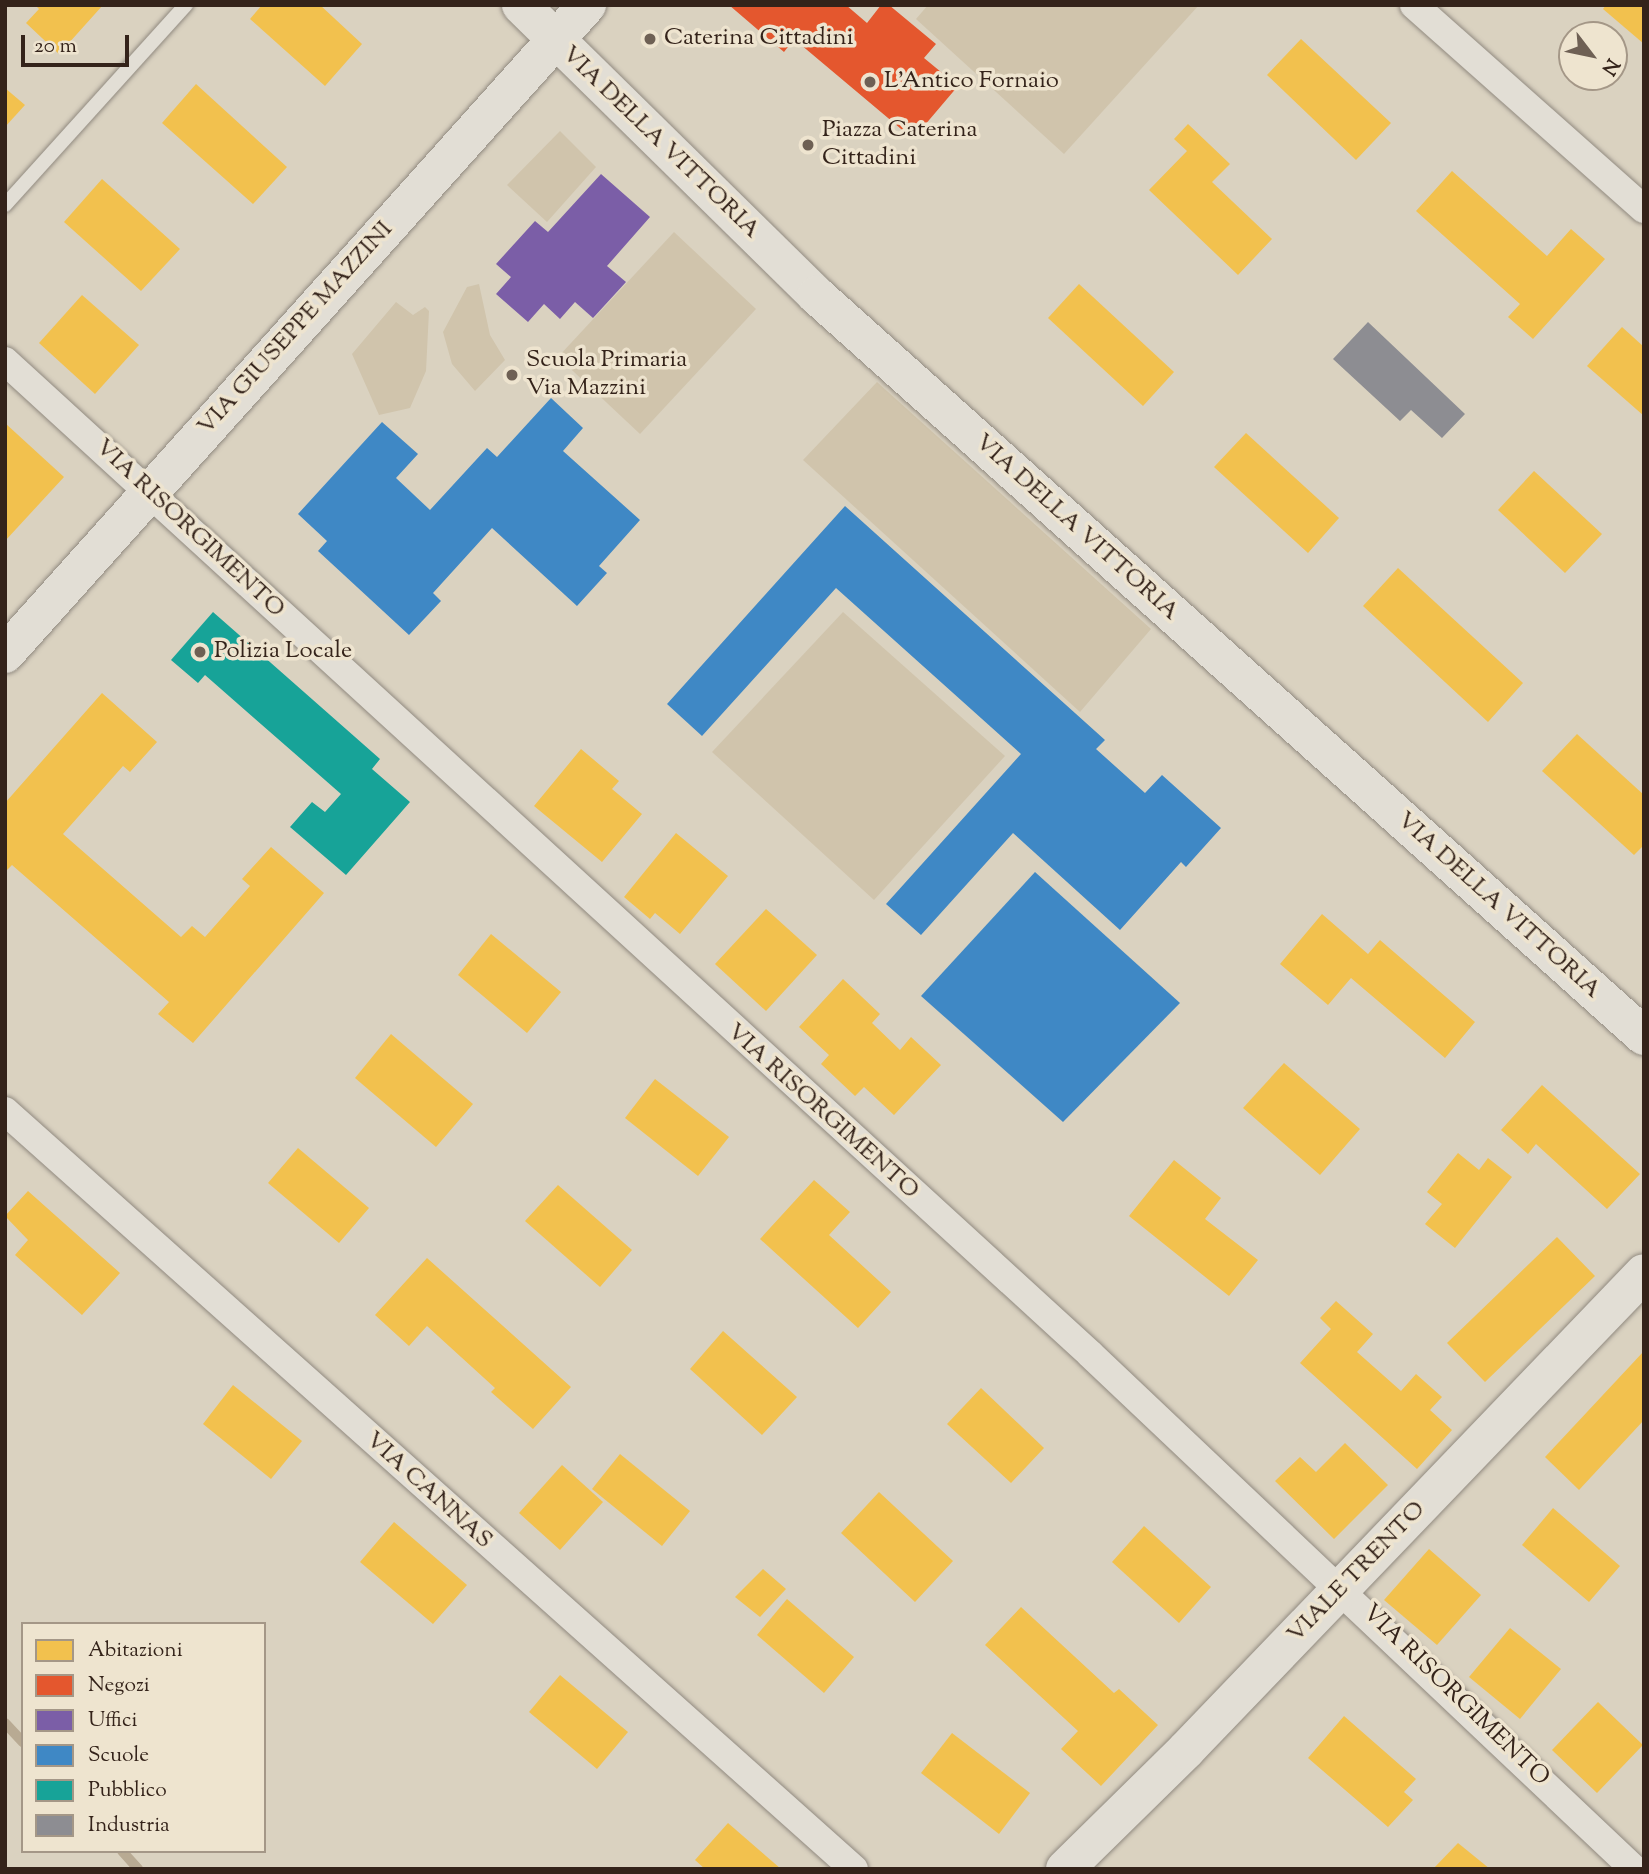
<!DOCTYPE html>
<style>
body{margin:0}
#map{position:relative;width:1649px;height:1874px;overflow:hidden;background:#dad2c0;font-family:"Sorts Mill Goudy",serif}
div>[style]{position:absolute}
[style*='--x']{left:calc(var(--x)*1px);top:calc(var(--y)*1px);width:calc(var(--w)*1px);rotate:calc(var(--a)*1deg)}
.green>*{inset:0;background:#d0c4ac}
.homes>*{inset:0;background:#f2c14e}
.shops>*{inset:0;background:#e4572e}
.offices>*{inset:0;background:#7b5ea7}
.schools>*{inset:0;background:#3f88c5}
.public>*{inset:0;background:#17a398}
.industry>*{inset:0;background:#8d8d92}
.stream>*{height:10px;margin:-5px;padding:0 5px;transform-origin:5px;border-radius:5px;background:#b8aa93}
.roads{filter:drop-shadow(0 0 2px #918a80) drop-shadow(0 0 2px #918a80)}
.lane>*{height:14px;margin:-7px;padding:0 7px;transform-origin:7px;border-radius:7px;background:#e2ded5}
.street>*{height:28px;margin:-14px;padding:0 14px;transform-origin:14px;border-radius:14px;background:#e2ded5}
.secondary>*{height:38px;margin:-19px;padding:0 19px;transform-origin:19px;border-radius:19px;background:#e2ded5}
.dots>*{width:19px;height:19px;translate:-50% -50%;box-sizing:border-box;border:4px solid #eee4cf;border-radius:50%}
span{translate:-50% -50%;white-space:nowrap;text-align:center;line-height:1.15;-webkit-text-stroke:7px #eee4cf;paint-order:stroke}
.poi-label{font-size:24px;color:#34231a}
.left{translate:0 -50%;text-align:left}
.street-label{font-size:24px;color:#34231a}
.frame{position:absolute;inset:0;border:7px solid #34231a;pointer-events:none}
.legend{position:absolute;left:21px;top:1622px;width:245px;height:231px;box-sizing:border-box;background:#eee4cf;border:2px solid #a49787;margin:0;padding:9px 12px;list-style:none;font-size:21px;color:#34231a}
.legend li{display:flex;align-items:center;gap:14px;height:35px}
.legend b{width:35px;border:2px solid #a49787}
.north{position:absolute;left:1558px;top:21px;width:70px;height:70px;box-sizing:border-box;background:#eee4cf;border:2px solid #a49787;border-radius:50%;rotate:122deg;font-size:19px;font-weight:700;line-height:28px;text-align:center;color:#34231a}
.north::after{content:'';display:block;margin:auto;width:24px;height:32px;background:#6e6054;clip-path:polygon(50% 0,100% 100%,50% 72%,0 100%)}
.scale{position:absolute;left:21px;top:35px;width:108px;height:32px;box-sizing:border-box;border:4px solid #34231a;border-top:0;padding-left:9px;font-size:21px;line-height:24px;white-space:nowrap;color:#34231a;-webkit-text-stroke:5px #eee4cf;paint-order:stroke}
</style>
<div id="map">
<div class="green">
<div style="clip-path:polygon(928px 5px,1199px 5px,1064px 154px,916px 19px)"></div>
<div style="clip-path:polygon(560px 131px,596px 167px,547px 222px,507px 185px)"></div>
<div style="clip-path:polygon(674px 232px,756px 309px,640px 434px,558px 357px)"></div>
<div style="clip-path:polygon(479px 284px,490px 335px,505px 360px,475px 391px,452px 364px,443px 332px,467px 287px)"></div>
<div style="clip-path:polygon(396px 302px,413px 315px,425px 307px,429px 311px,426px 371px,410px 408px,379px 415px,352px 354px)"></div>
<div style="clip-path:polygon(877px 382px,1151px 629px,1080px 712px,803px 460px)"></div>
<div style="clip-path:polygon(843px 612px,1005px 756px,874px 900px,712px 752px)"></div>
</div>
<div class="homes">
<div style="clip-path:polygon(35px 5px,103px 5px,59px 54px,26px 23px,39px 9px)"></div>
<div style="clip-path:polygon(262px 5px,320px 5px,362px 44px,325px 86px,250px 19px)"></div>
<div style="clip-path:polygon(1606px 5px,1644px 5px,1644px 44px,1603px 9px)"></div>
<div style="clip-path:polygon(1301px 39px,1391px 123px,1356px 160px,1267px 75px)"></div>
<div style="clip-path:polygon(196px 84px,287px 167px,253px 204px,162px 123px)"></div>
<div style="clip-path:polygon(5px 88px,25px 105px,5px 127px)"></div>
<div style="clip-path:polygon(1188px 124px,1230px 164px,1212px 182px,1272px 239px,1238px 275px,1149px 190px,1187px 151px,1174px 139px)"></div>
<div style="clip-path:polygon(1452px 171px,1547px 256px,1571px 229px,1605px 259px,1533px 339px,1508px 317px,1520px 304px,1416px 211px)"></div>
<div style="clip-path:polygon(102px 179px,180px 249px,141px 291px,64px 222px)"></div>
<div style="clip-path:polygon(1079px 284px,1174px 372px,1143px 406px,1048px 318px)"></div>
<div style="clip-path:polygon(82px 295px,139px 345px,95px 394px,39px 343px)"></div>
<div style="clip-path:polygon(1622px 327px,1644px 347px,1644px 416px,1587px 366px)"></div>
<div style="clip-path:polygon(5px 423px,64px 477px,5px 541px)"></div>
<div style="clip-path:polygon(1246px 433px,1339px 518px,1308px 553px,1214px 467px)"></div>
<div style="clip-path:polygon(1534px 471px,1602px 534px,1565px 573px,1498px 510px)"></div>
<div style="clip-path:polygon(1398px 568px,1523px 683px,1488px 722px,1363px 606px)"></div>
<div style="clip-path:polygon(102px 693px,157px 742px,130px 772px,123px 766px,63px 834px,181px 937px,192px 926px,205px 937px,250px 886px,242px 879px,271px 847px,324px 893px,193px 1043px,158px 1014px,169px 1002px,12px 865px,5px 872px,5px 803px)"></div>
<div style="clip-path:polygon(1577px 734px,1644px 795px,1644px 845px,1634px 855px,1542px 771px)"></div>
<div style="clip-path:polygon(581px 749px,619px 781px,612px 789px,642px 814px,602px 862px,534px 806px)"></div>
<div style="clip-path:polygon(676px 833px,728px 876px,680px 934px,655px 913px,650px 919px,624px 897px)"></div>
<div style="clip-path:polygon(766px 909px,817px 955px,766px 1011px,715px 964px)"></div>
<div style="clip-path:polygon(1322px 914px,1368px 954px,1380px 940px,1475px 1022px,1445px 1058px,1351px 978px,1328px 1005px,1280px 964px)"></div>
<div style="clip-path:polygon(491px 934px,561px 992px,527px 1033px,458px 975px)"></div>
<div style="clip-path:polygon(843px 979px,880px 1014px,872px 1023px,900px 1050px,911px 1037px,941px 1065px,894px 1115px,864px 1087px,855px 1096px,821px 1064px,829px 1055px,799px 1027px)"></div>
<div style="clip-path:polygon(391px 1034px,473px 1104px,436px 1147px,355px 1078px)"></div>
<div style="clip-path:polygon(1284px 1063px,1360px 1129px,1320px 1175px,1243px 1108px)"></div>
<div style="clip-path:polygon(655px 1079px,729px 1137px,698px 1176px,625px 1118px)"></div>
<div style="clip-path:polygon(1542px 1085px,1640px 1174px,1607px 1209px,1536px 1144px,1528px 1154px,1501px 1130px)"></div>
<div style="clip-path:polygon(298px 1148px,369px 1208px,339px 1243px,268px 1183px)"></div>
<div style="clip-path:polygon(1458px 1153px,1479px 1170px,1488px 1158px,1512px 1177px,1455px 1248px,1425px 1224px,1442px 1204px,1427px 1192px)"></div>
<div style="clip-path:polygon(1174px 1160px,1221px 1198px,1205px 1219px,1258px 1260px,1229px 1296px,1129px 1216px)"></div>
<div style="clip-path:polygon(814px 1180px,850px 1212px,829px 1235px,891px 1292px,858px 1328px,760px 1239px)"></div>
<div style="clip-path:polygon(558px 1185px,632px 1250px,600px 1287px,525px 1221px)"></div>
<div style="clip-path:polygon(28px 1191px,120px 1273px,82px 1315px,15px 1255px,28px 1240px,5px 1216px)"></div>
<div style="clip-path:polygon(1557px 1237px,1595px 1276px,1485px 1382px,1447px 1343px)"></div>
<div style="clip-path:polygon(427px 1258px,571px 1387px,533px 1429px,491px 1392px,495px 1388px,427px 1326px,409px 1346px,375px 1315px)"></div>
<div style="clip-path:polygon(1336px 1301px,1373px 1334px,1357px 1352px,1401px 1391px,1416px 1374px,1442px 1397px,1430px 1410px,1452px 1430px,1417px 1469px,1300px 1363px,1331px 1329px,1320px 1318px)"></div>
<div style="clip-path:polygon(723px 1331px,797px 1397px,762px 1435px,690px 1369px)"></div>
<div style="clip-path:polygon(1644px 1351px,1644px 1420px,1579px 1490px,1545px 1457px)"></div>
<div style="clip-path:polygon(233px 1385px,302px 1441px,271px 1479px,203px 1424px)"></div>
<div style="clip-path:polygon(981px 1388px,1044px 1448px,1011px 1483px,947px 1424px)"></div>
<div style="clip-path:polygon(1345px 1443px,1388px 1485px,1334px 1539px,1275px 1481px,1300px 1457px,1316px 1472px)"></div>
<div style="clip-path:polygon(620px 1454px,690px 1511px,662px 1546px,592px 1489px)"></div>
<div style="clip-path:polygon(562px 1465px,603px 1502px,560px 1550px,519px 1513px)"></div>
<div style="clip-path:polygon(879px 1492px,953px 1561px,915px 1602px,841px 1533px)"></div>
<div style="clip-path:polygon(1553px 1508px,1620px 1566px,1589px 1602px,1522px 1545px)"></div>
<div style="clip-path:polygon(394px 1522px,467px 1585px,433px 1624px,360px 1562px)"></div>
<div style="clip-path:polygon(1144px 1526px,1211px 1587px,1179px 1623px,1112px 1562px)"></div>
<div style="clip-path:polygon(1429px 1549px,1481px 1595px,1437px 1645px,1384px 1600px)"></div>
<div style="clip-path:polygon(763px 1569px,786px 1589px,760px 1617px,735px 1597px)"></div>
<div style="clip-path:polygon(787px 1599px,854px 1657px,824px 1693px,757px 1635px)"></div>
<div style="clip-path:polygon(1021px 1607px,1114px 1693px,1119px 1689px,1158px 1725px,1101px 1786px,1061px 1749px,1078px 1731px,985px 1645px)"></div>
<div style="clip-path:polygon(1510px 1628px,1561px 1669px,1520px 1719px,1469px 1677px)"></div>
<div style="clip-path:polygon(560px 1675px,628px 1732px,597px 1769px,529px 1712px)"></div>
<div style="clip-path:polygon(1598px 1702px,1643px 1745px,1597px 1793px,1552px 1750px)"></div>
<div style="clip-path:polygon(1344px 1716px,1416px 1779px,1404px 1792px,1413px 1800px,1388px 1827px,1308px 1758px)"></div>
<div style="clip-path:polygon(952px 1733px,1030px 1793px,999px 1834px,921px 1773px)"></div>
<div style="clip-path:polygon(728px 1823px,781px 1869px,705px 1869px,695px 1860px)"></div>
<div style="clip-path:polygon(1458px 1843px,1490px 1869px,1433px 1869px)"></div>
</div>
<div class="shops">
<div style="clip-path:polygon(729px 5px,846px 5px,867px 23px,881px 5px,889px 5px,936px 44px,924px 58px,958px 86px,913px 139px,794px 39px,784px 52px)"></div>
</div>
<div class="offices">
<div style="clip-path:polygon(601px 174px,650px 217px,607px 266px,626px 282px,593px 318px,575px 302px,560px 319px,544px 304px,528px 322px,496px 294px,511px 277px,496px 264px,535px 221px,548px 232px)"></div>
</div>
<div class="schools">
<div style="clip-path:polygon(551px 398px,583px 428px,563px 451px,640px 520px,599px 566px,607px 573px,577px 606px,492px 528px,433px 593px,441px 601px,409px 635px,318px 551px,327px 541px,298px 514px,382px 422px,418px 454px,396px 478px,430px 510px,487px 448px,497px 457px)"></div>
<div style="clip-path:polygon(845px 506px,1105px 740px,1096px 749px,1145px 793px,1162px 775px,1221px 828px,1186px 867px,1181px 862px,1120px 930px,1013px 833px,921px 935px,886px 904px,1021px 754px,836px 588px,702px 736px,667px 704px)"></div>
<div style="clip-path:polygon(1035px 872px,1180px 1003px,1063px 1122px,921px 996px)"></div>
</div>
<div class="public">
<div style="clip-path:polygon(213px 612px,380px 759px,372px 769px,410px 802px,346px 875px,290px 827px,312px 802px,325px 812px,341px 794px,205px 675px,198px 683px,171px 660px)"></div>
</div>
<div class="industry">
<div style="clip-path:polygon(1368px 322px,1465px 414px,1442px 438px,1411px 410px,1400px 421px,1333px 359px)"></div>
</div>
<div class="stream">
<div style="--x:5;--y:1723;--w:26;--a:47"></div>
<div style="--x:122;--y:1851;--w:24;--a:48"></div>
</div>
<div class="roads">
<div class="lane">
<div style="--x:5;--y:205;--w:270;--a:-47.9"></div>
</div>
<div class="street">
<div style="--x:1414;--y:5;--w:307;--a:41.6"></div>
<div style="--x:5;--y:361;--w:1471;--a:42.46"></div>
<div style="--x:1090;--y:1354;--w:749;--a:43.43"></div>
<div style="--x:5;--y:1111;--w:1138;--a:41.76"></div>
</div>
<div class="secondary">
<div style="--x:521;--y:5;--w:414;--a:44.5"></div>
<div style="--x:816;--y:295;--w:1111;--a:41.83"></div>
<div style="--x:5;--y:654;--w:872;--a:-48.12"></div>
<div style="--x:1065;--y:1869;--w:170;--a:-44.5"></div>
<div style="--x:1186;--y:1750;--w:661;--a:-46.16"></div>
</div>
</div>
<div class="dots">
<div style="left:650px;top:39px;background:#6e6054"></div>
<div style="left:870px;top:82px;background:#6e6054"></div>
<div style="left:808px;top:145px;background:#6e6054"></div>
<div style="left:512px;top:375px;background:#6e6054"></div>
<div style="left:200px;top:652px;background:#6e6054"></div>
</div>
<div class="poi-label">
<span class="left" style="left:664px;top:39px">Caterina Cittadini</span>
<span class="left" style="left:884px;top:82px">L'Antico Fornaio</span>
<span class="left" style="left:822px;top:145px">Piazza Caterina<br>Cittadini</span>
<span class="left" style="left:526px;top:375px">Scuola Primaria<br>Via Mazzini</span>
<span class="left" style="left:214px;top:652px">Polizia Locale</span>
</div>
<div class="street-label">
<span style="left:660px;top:143px;rotate:44deg">VIA DELLA VITTORIA</span>
<span style="left:296px;top:329px;rotate:-48deg">VIA GIUSEPPE MAZZINI</span>
<span style="left:1076px;top:528px;rotate:42deg">VIA DELLA VITTORIA</span>
<span style="left:189px;top:529px;rotate:43deg">VIA RISORGIMENTO</span>
<span style="left:1498px;top:906px;rotate:42deg">VIA DELLA VITTORIA</span>
<span style="left:822px;top:1112px;rotate:42deg">VIA RISORGIMENTO</span>
<span style="left:428px;top:1491px;rotate:42deg">VIA CANNAS</span>
<span style="left:1357px;top:1573px;rotate:-46deg">VIALE TRENTO</span>
<span style="left:1455px;top:1696px;rotate:44deg">VIA RISORGIMENTO</span>
</div>
<div class="frame"></div>
<ul class="legend">
<li><b style="height:19px;background:#f2c14e"></b>Abitazioni</li>
<li><b style="height:19px;background:#e4572e"></b>Negozi</li>
<li><b style="height:19px;background:#7b5ea7"></b>Uffici</li>
<li><b style="height:19px;background:#3f88c5"></b>Scuole</li>
<li><b style="height:19px;background:#17a398"></b>Pubblico</li>
<li><b style="height:19px;background:#8d8d92"></b>Industria</li>
</ul>
<div class="north">N</div>
<div class="scale">20 m</div>
</div>
